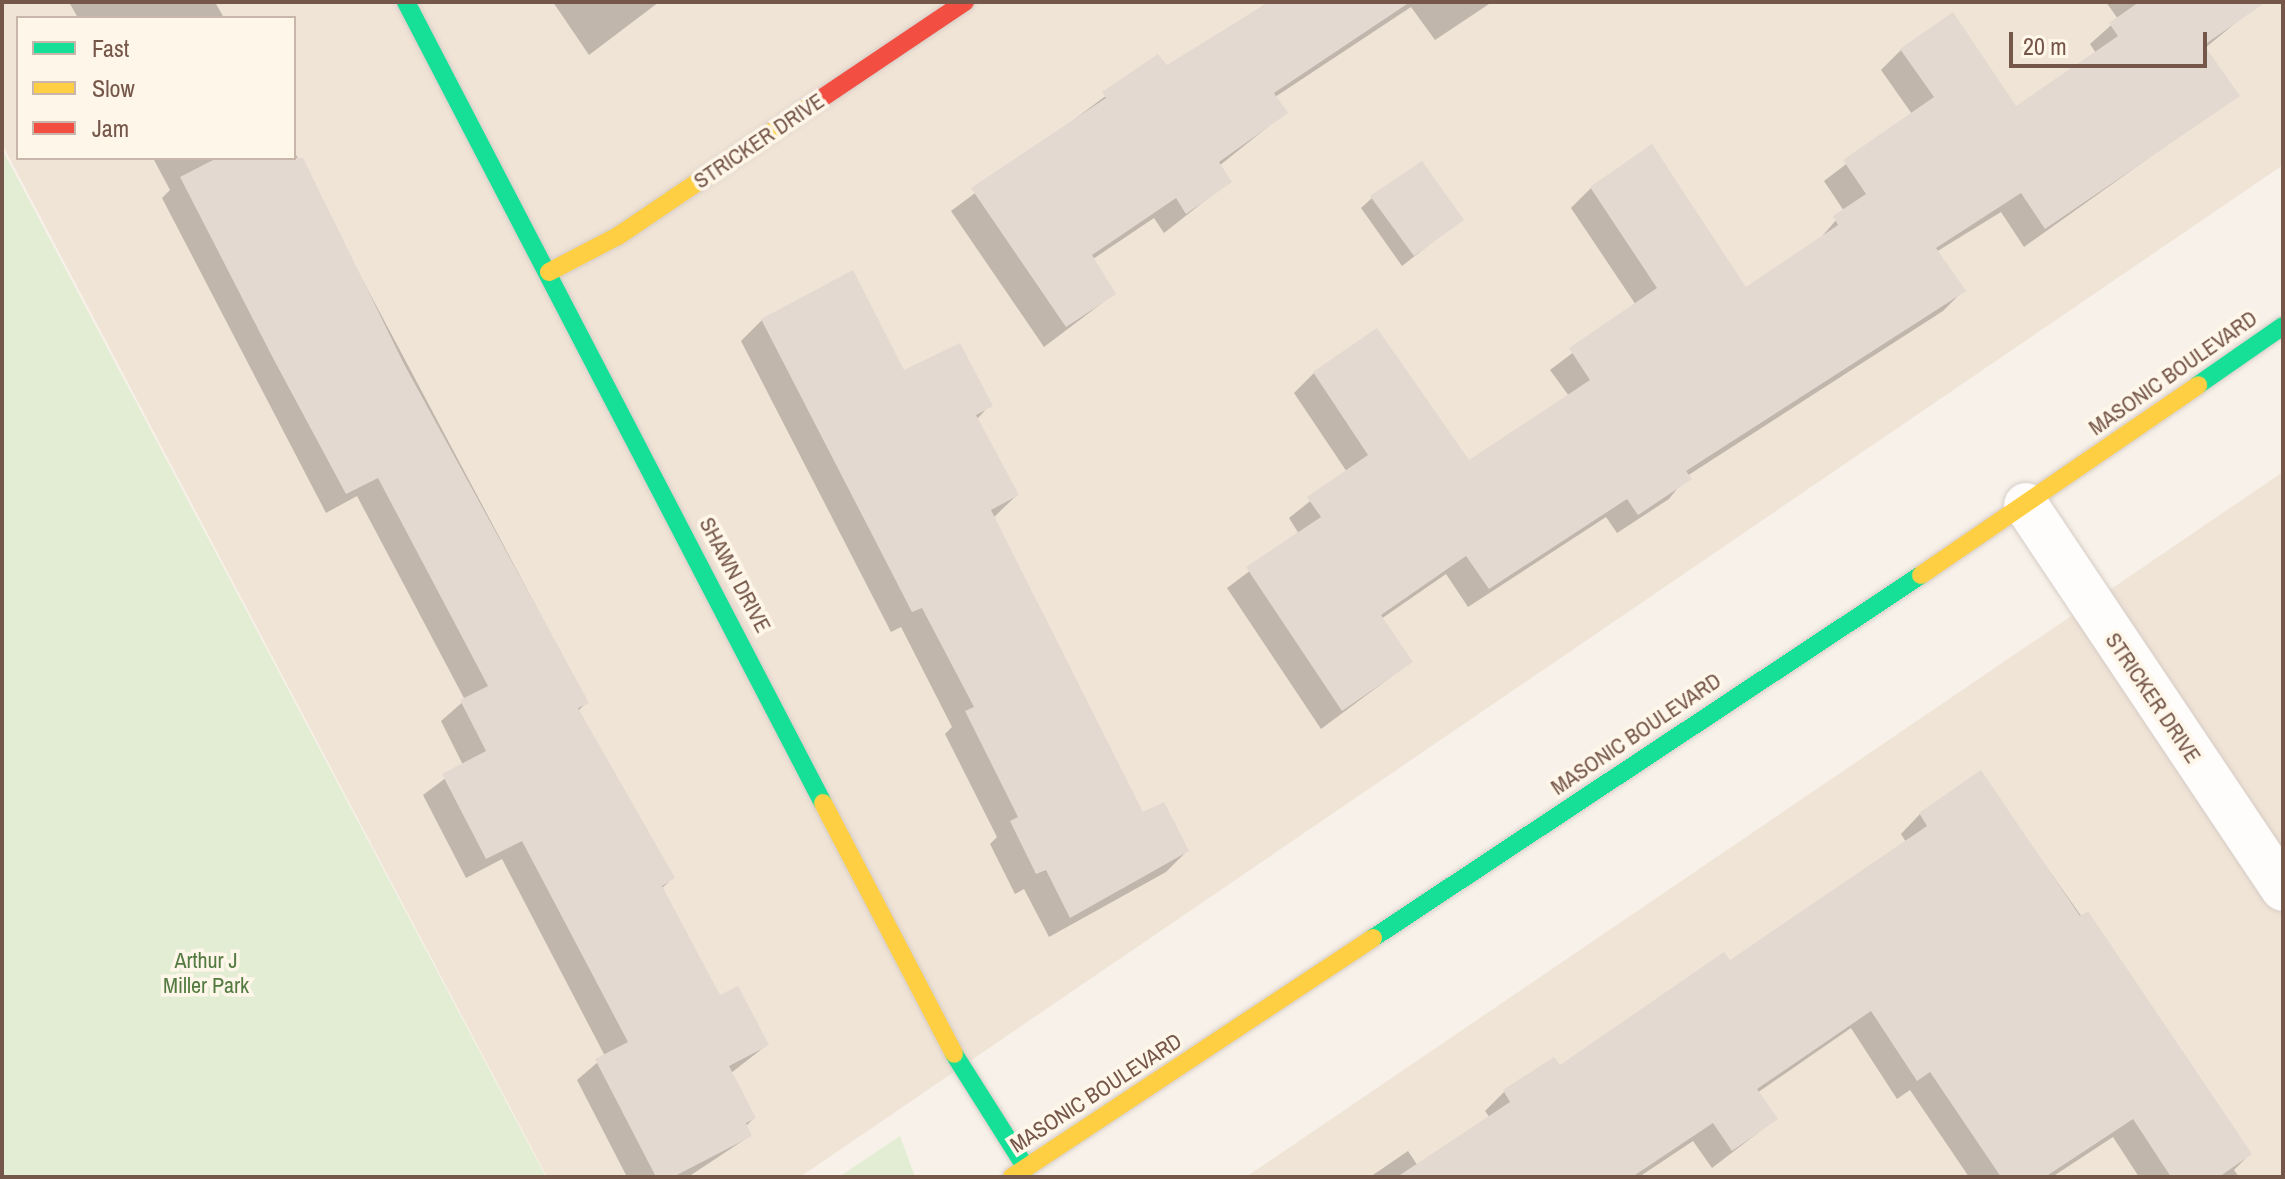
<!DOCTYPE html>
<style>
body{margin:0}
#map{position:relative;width:2285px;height:1179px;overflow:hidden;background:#f7f1e9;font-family:"Archivo Narrow",sans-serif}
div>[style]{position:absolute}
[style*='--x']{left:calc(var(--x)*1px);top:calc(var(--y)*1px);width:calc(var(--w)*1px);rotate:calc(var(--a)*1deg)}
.residential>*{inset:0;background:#f0e4d6}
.green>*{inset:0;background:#e3edd3}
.shadow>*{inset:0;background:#0003}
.building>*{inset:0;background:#e3d9d0}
.roads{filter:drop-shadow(0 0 2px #d5ccc6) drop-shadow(0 0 2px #d5ccc6)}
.street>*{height:44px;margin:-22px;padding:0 22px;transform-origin:22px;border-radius:22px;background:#fefdfc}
.fast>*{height:18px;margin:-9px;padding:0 9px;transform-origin:9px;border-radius:9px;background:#16e098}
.slow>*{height:18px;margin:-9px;padding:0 9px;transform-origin:9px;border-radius:9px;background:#ffcf43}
.jam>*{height:18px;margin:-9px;padding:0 9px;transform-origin:9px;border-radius:9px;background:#f24e42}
span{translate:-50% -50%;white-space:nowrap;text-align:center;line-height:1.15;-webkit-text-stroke:7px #fff6ea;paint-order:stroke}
.street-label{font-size:22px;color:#755749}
.park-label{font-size:22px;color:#537b41}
.frame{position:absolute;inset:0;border:4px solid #755749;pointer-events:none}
.legend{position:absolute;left:16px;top:16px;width:280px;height:144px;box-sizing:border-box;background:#fff6ea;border:2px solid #c8b6aa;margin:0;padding:10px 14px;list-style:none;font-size:24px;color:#755749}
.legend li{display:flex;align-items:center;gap:16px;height:40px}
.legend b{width:40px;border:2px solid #c8b6aa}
.scale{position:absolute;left:2009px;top:32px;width:198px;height:36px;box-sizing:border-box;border:4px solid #755749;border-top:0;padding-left:10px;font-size:24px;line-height:28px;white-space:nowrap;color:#755749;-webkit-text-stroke:6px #fff6ea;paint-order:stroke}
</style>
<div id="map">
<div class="residential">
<div style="clip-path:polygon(evenodd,2px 2px,2283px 2px,2283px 165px,800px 1177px,547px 1177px,2px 144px,2px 2px,18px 18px,294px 18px,294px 158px,18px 158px,18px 18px)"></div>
<div style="clip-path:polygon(2283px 472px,2283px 1177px,1246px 1177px)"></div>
</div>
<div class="green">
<div style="clip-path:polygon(2px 149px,546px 1177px,2px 1177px)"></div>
<div style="clip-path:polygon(900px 1136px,915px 1177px,839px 1177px)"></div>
</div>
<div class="shadow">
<div style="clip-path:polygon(69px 2px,215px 2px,224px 18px,78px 18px)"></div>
<div style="clip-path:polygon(553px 2px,659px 2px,589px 55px)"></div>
<div style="clip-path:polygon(1269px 2px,1492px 2px,1435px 40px,1411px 7px,1275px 97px,1285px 113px,1219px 166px,1230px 181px,1164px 233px,1154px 218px,1093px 259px,1114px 294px,1044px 347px,951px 211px,1158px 57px,1167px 68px)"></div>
<div style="clip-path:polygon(2106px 2px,2245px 2px,2251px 10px,2204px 49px,2237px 95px,2024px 247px,2001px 212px,1936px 252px,1963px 291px,1943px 311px,1687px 476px,1669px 499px,1617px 533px,1606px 517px,1468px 607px,1446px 574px,1381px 619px,1411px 662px,1321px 729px,1227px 588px,1299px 534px,1289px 518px,1347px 472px,1294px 393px,1314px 373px,1468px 463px,1569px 396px,1550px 370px,1636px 305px,1571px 208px,1591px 188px,1745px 290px,1817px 242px,1844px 211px,1824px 181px,1912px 114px,1881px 70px,1901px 50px,2016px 109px,2096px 53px,2090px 44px,2118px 19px)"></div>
<div style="clip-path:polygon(294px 151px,587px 702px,578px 711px,673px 878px,661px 889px,719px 998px,767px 1045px,731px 1073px,754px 1118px,745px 1127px,750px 1136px,688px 1177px,627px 1177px,577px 1080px,605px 1056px,502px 859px,466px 878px,423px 795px,463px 765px,441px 721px,465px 700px,357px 496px,326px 513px,162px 198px,170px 190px,153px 158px,294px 158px)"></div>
<div style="clip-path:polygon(1372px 198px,1461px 220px,1402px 266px,1361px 208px)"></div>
<div style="clip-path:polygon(762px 320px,990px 405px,977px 419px,1017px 495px,993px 518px,1142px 815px,1187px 851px,1166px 872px,1049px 937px,1024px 889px,1015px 894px,990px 844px,997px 837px,945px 734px,952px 727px,901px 627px,891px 632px,741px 341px)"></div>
<div style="clip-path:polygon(1980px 773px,2250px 1154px,2234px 1170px,2239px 1177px,2139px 1177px,2113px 1137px,2052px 1177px,1969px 1177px,1910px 1090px,1897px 1099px,1851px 1028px,1757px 1093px,1776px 1119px,1712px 1168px,1693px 1141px,1639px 1177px,1370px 1177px,1408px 1151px,1418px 1166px,1490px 1118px,1485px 1111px,1504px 1092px,1559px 1068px,1729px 962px,1906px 842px,1901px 834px,1920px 814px)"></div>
</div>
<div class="building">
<div style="clip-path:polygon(1269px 2px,1410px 2px,1274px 93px,1288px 113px,1219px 162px,1232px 182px,1186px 214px,1176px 198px,1092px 255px,1116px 294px,1066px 327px,971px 188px,1106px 98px,1102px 92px,1158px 54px,1167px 65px)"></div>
<div style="clip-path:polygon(2139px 2px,2266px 2px,2204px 45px,2240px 96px,2045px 229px,2021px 193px,1936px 248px,1966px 291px,1686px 471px,1692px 479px,1638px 515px,1627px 499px,1489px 589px,1466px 556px,1381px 615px,1413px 662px,1342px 711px,1246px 567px,1321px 517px,1307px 497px,1368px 455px,1313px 372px,1377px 328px,1469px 460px,1590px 380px,1569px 348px,1657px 288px,1590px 187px,1652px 144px,1746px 287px,1838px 225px,1833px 216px,1866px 194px,1843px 160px,1934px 97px,1900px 49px,1953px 12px,2016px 106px,2118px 36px,2109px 23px)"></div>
<div style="clip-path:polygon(217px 158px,303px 158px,404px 364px,589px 703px,578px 708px,675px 878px,662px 886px,720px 995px,738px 986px,769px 1045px,729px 1066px,756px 1118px,746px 1123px,752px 1136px,673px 1177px,656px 1177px,595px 1059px,628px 1042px,522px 841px,486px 859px,442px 774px,486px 751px,460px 700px,488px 686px,378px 478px,346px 494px,274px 360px,180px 177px)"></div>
<div style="clip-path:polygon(1422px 161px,1464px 220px,1414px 256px,1370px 196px)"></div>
<div style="clip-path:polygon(853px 270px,904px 370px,960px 343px,993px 406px,976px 415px,1019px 495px,991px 510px,1143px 812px,1164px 802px,1189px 851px,1070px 918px,1046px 870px,1036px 874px,1010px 821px,1018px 817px,965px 711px,974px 707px,922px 608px,912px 612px,761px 319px)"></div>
<div style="clip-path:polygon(1981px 770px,2080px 916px,2088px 911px,2252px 1154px,2219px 1177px,2171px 1177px,2133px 1119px,2045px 1177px,2001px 1177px,1930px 1072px,1917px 1081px,1871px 1011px,1757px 1089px,1778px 1119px,1732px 1151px,1713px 1123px,1632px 1177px,1397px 1177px,1510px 1102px,1503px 1090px,1554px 1057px,1560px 1065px,1724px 952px,1730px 960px,1927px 826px,1919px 813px)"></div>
</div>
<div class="roads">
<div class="street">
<div style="--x:2026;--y:505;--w:462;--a:56.2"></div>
</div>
<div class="fast">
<div style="--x:406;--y:2;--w:903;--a:62.5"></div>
<div style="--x:2198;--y:385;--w:103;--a:-34.8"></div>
<div style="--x:1373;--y:938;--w:657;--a:-33.52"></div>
<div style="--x:954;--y:1054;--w:135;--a:57.7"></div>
</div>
<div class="slow">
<div style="--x:549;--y:272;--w:78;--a:-27.6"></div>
<div style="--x:618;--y:236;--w:243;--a:-34.1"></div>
<div style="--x:1921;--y:575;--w:336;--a:-34.4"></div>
<div style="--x:823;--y:803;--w:283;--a:62.4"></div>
<div style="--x:1012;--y:1177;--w:433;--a:-33.5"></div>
</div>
<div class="jam">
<div style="--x:819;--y:100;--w:176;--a:-33.9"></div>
</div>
</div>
<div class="street-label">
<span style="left:759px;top:141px;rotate:-34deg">STRICKER DRIVE</span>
<span style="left:2173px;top:373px;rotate:-35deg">MASONIC BOULEVARD</span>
<span style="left:735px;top:575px;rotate:62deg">SHAWN DRIVE</span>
<span style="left:2153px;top:698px;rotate:56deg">STRICKER DRIVE</span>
<span style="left:1636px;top:734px;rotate:-34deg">MASONIC BOULEVARD</span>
<span style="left:1096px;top:1093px;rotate:-33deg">MASONIC BOULEVARD</span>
</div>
<div class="park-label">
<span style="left:206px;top:973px">Arthur J<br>Miller Park</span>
</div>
<div class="frame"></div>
<ul class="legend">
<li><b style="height:10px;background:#16e098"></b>Fast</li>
<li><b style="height:10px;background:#ffcf43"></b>Slow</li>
<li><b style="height:10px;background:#f24e42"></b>Jam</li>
</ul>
<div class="scale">20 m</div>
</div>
